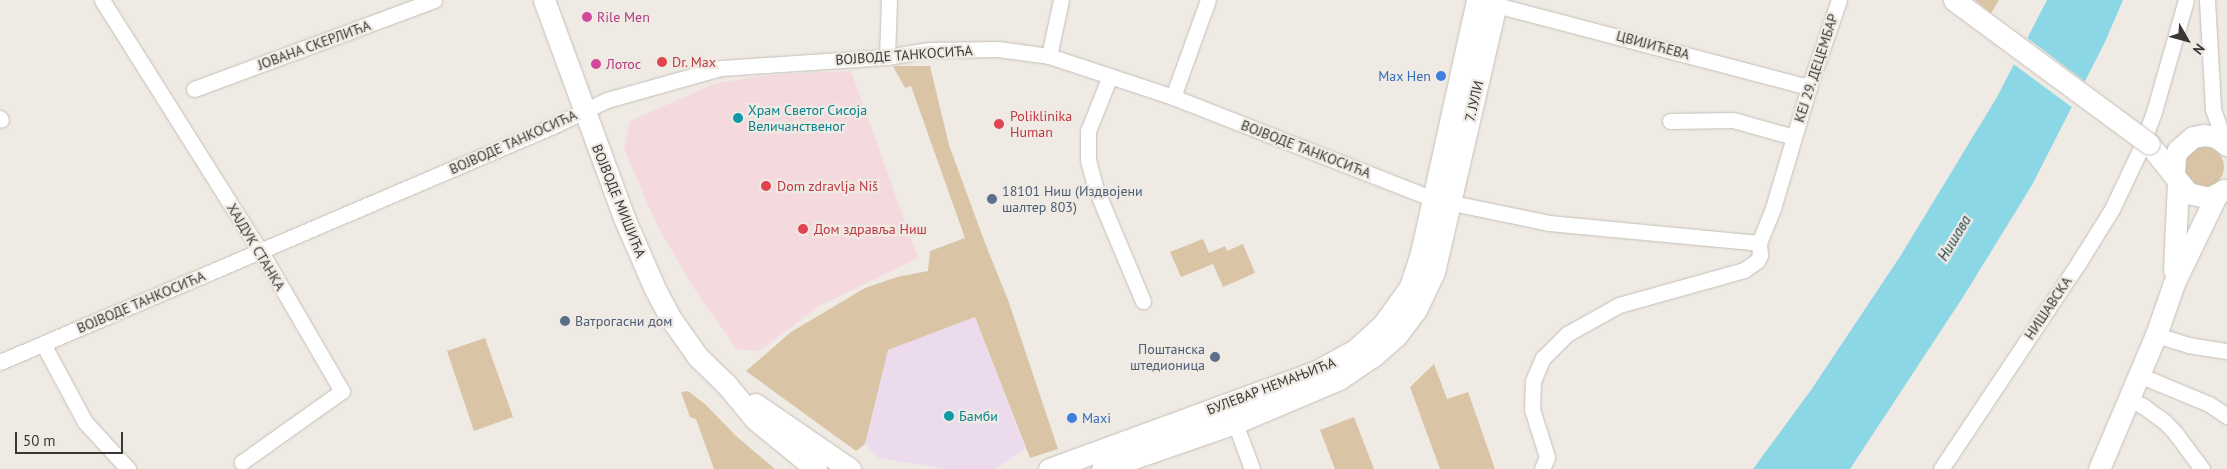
<!DOCTYPE html>
<meta charset="utf-8">
<style>
body{margin:0}
#map{position:relative;width:2227px;height:469px;overflow:hidden;background:#efeae3;font-family:"PT Sans",sans-serif}
div>[style]{position:absolute}
[style*='--x']{left:calc(var(--x)*1px);top:calc(var(--y)*1px);width:calc(var(--w)*1px);rotate:calc(var(--a)*1deg)}
.education>*{inset:0;background:#ecdbec}
.medical>*{inset:0;background:#f4d9df}
.green>*{inset:0;background:#d9c5a5}
.round{border-radius:50%}
.water>*{inset:0;background:#8cd7e6}
.pier>*{inset:0;background:#efeae3}
.roads{filter:drop-shadow(0 0 1px #c4bfb8) drop-shadow(0 0 1px #c4bfb8)}
.street>*{height:15px;margin:-7.5px;padding:0 7.5px;transform-origin:7.5px;border-radius:7.5px;background:#fff}
.secondary>*{height:21px;margin:-10.5px;padding:0 10.5px;transform-origin:10.5px;border-radius:10.5px;background:#fff}
.bridges{filter:drop-shadow(0 0 1px #c4bfb8) drop-shadow(0 0 1px #c4bfb8)}
.secondary-bridge>*{height:21px;margin:-10.5px;padding:0 10.5px;transform-origin:10.5px;border-radius:10.5px;background:#fff}
.dots>*{width:14px;height:14px;translate:-50% -50%;box-sizing:border-box;border:2px solid #efeae3;border-radius:50%}
span{translate:-50% -50%;white-space:nowrap;text-align:center;line-height:1.15;-webkit-text-stroke:4.5px #efeae3;paint-order:stroke}
.hotel-label{font-size:14px;color:#b23c85}
.left{translate:0 -50%;text-align:left}
.street-label{font-size:14px;color:#3a3835}
.health-label{font-size:14px;color:#be3a42}
.shop-label{font-size:14px;color:#366cbe}
.right{translate:-100% -50%;text-align:right}
.culture-label{font-size:14px;color:#0d838f}
.service-label{font-size:14px;color:#4e5e75}
.water-label{font-size:15px;color:#1b3f46;font-style:italic}
.north{position:absolute;left:2162px;top:15px;width:50px;height:50px;-webkit-text-stroke:4px #efeae3;paint-order:stroke;rotate:128deg;font-size:14px;font-weight:700;line-height:20px;text-align:center;color:#3a3835}
.north::after{content:'';display:block;margin:auto;width:18px;height:22px;background:#3a3835;clip-path:polygon(50% 0,100% 100%,50% 72%,0 100%)}
.scale{position:absolute;left:15px;top:432px;width:108px;height:22px;box-sizing:border-box;border:2px solid #3a3835;border-top:0;padding-left:6px;font-size:15px;line-height:18px;white-space:nowrap;color:#3a3835;-webkit-text-stroke:4px #efeae3;paint-order:stroke}
</style>
<div id="map">
<div class="education">
<div style="clip-path:polygon(975px 317px,1025px 448px,996px 469px,949px 469px,879px 458px,865px 444px,888px 350px)"></div>
</div>
<div class="medical">
<div style="clip-path:polygon(851px 71px,918px 258px,819px 306px,759px 351px,737px 349px,691px 284px,656px 223px,624px 149px,630px 121px,716px 83px,771px 75px)"></div>
</div>
<div class="green">
<div style="clip-path:polygon(1975px 0,1999px 0,1991px 13px)"></div>
<div style="clip-path:polygon(893px 66px,930px 66px,949px 145px,985px 243px,1008px 300px,1058px 449px,1030px 458px,975px 317px,888px 350px,865px 444px,856px 451px,746px 371px,791px 332px,865px 288px,897px 277px,928px 271px,930px 251px,965px 238px,911px 86px,905px 88px)"></div>
<div class="round" style="left:2184px;top:147px;width:40px;height:40px"></div>
<div style="clip-path:polygon(1203px 239px,1209px 253px,1225px 246px,1227px 251px,1243px 244px,1255px 273px,1223px 287px,1213px 264px,1181px 277px,1170px 252px)"></div>
<div style="clip-path:polygon(485px 338px,513px 417px,474px 431px,447px 351px)"></div>
<div style="clip-path:polygon(1434px 364px,1447px 399px,1468px 392px,1495px 469px,1440px 469px,1410px 387px)"></div>
<div style="clip-path:polygon(688px 391px,706px 405px,735px 435px,775px 469px,714px 469px,696px 419px,690px 417px,681px 392px)"></div>
<div style="clip-path:polygon(1354px 417px,1374px 469px,1335px 469px,1320px 430px)"></div>
</div>
<div class="water">
<div style="clip-path:polygon(2047px 0,2123px 0,2105px 42px,2032px 185px,1965px 294px,1850px 469px,1753px 469px,1811px 390px,1901px 255px,1997px 97px)"></div>
</div>
<div class="pier">
<div style="clip-path:polygon(2026px 37px,2087px 83px,2073px 108px,2012px 63px)"></div>
</div>
<div class="roads">
<div class="street">
<div style="--x:102;--y:0;--w:298;--a:57.8"></div>
<div style="--x:261;--y:252;--w:161;--a:59.8"></div>
<div style="--x:342;--y:391;--w:123;--a:144.6"></div>
<div style="--x:2207;--y:0;--w:109;--a:86.8"></div>
<div style="--x:2213;--y:109;--w:36;--a:71"></div>
<div style="--x:1496;--y:5;--w:324;--a:14.7"></div>
<div style="--x:1049;--y:56;--w:57;--a:-77.9"></div>
<div style="--x:887;--y:57;--w:57;--a:-88"></div>
<div style="--x:1110;--y:76;--w:59;--a:111.8"></div>
<div style="--x:1088;--y:131;--w:29;--a:90"></div>
<div style="--x:1088;--y:160;--w:28;--a:75"></div>
<div style="--x:1095;--y:187;--w:124;--a:67.2"></div>
<div style="--x:194;--y:89;--w:256;--a:-20.3"></div>
<div style="--x:1173;--y:97;--w:103;--a:-70.2"></div>
<div style="--x:0;--y:118;--w:2;--a:63"></div>
<div style="--x:1670;--y:121;--w:63;--a:-0.9"></div>
<div style="--x:1733;--y:120;--w:63;--a:15.6"></div>
<div style="--x:2156;--y:335;--w:34;--a:17"></div>
<div style="--x:2188;--y:345;--w:39;--a:9"></div>
<div style="--x:43;--y:344;--w:89;--a:61.7"></div>
<div style="--x:85;--y:422;--w:64;--a:47.5"></div>
<div style="--x:0;--y:362;--w:603;--a:-23.12"></div>
<div style="--x:555;--y:125;--w:58;--a:-25.7"></div>
<div style="--x:607;--y:100;--w:118;--a:-15.7"></div>
<div style="--x:721;--y:68;--w:166;--a:-3.8"></div>
<div style="--x:887;--y:57;--w:43;--a:-9.5"></div>
<div style="--x:929;--y:50;--w:69;--a:-0.8"></div>
<div style="--x:998;--y:49;--w:51;--a:7.8"></div>
<div style="--x:1049;--y:56;--w:131;--a:18.3"></div>
<div style="--x:1173;--y:97;--w:279;--a:21.4"></div>
<div style="--x:1433;--y:199;--w:118;--a:11.7"></div>
<div style="--x:1549;--y:223;--w:211;--a:5.4"></div>
<div style="--x:2139;--y:375;--w:76;--a:22.5"></div>
<div style="--x:2209;--y:404;--w:22;--a:34"></div>
<div style="--x:2129;--y:399;--w:16;--a:27"></div>
<div style="--x:2143;--y:406;--w:27;--a:36"></div>
<div style="--x:2165;--y:422;--w:16;--a:47"></div>
<div style="--x:2176;--y:434;--w:44;--a:53.4"></div>
<div style="--x:1235;--y:423;--w:49;--a:69.7"></div>
<div style="--x:1542;--y:469;--w:13;--a:-67"></div>
<div style="--x:1547;--y:457;--w:50;--a:-107.4"></div>
<div style="--x:1532;--y:409;--w:28;--a:-88"></div>
<div style="--x:1533;--y:381;--w:25;--a:-67"></div>
<div style="--x:1543;--y:358;--w:34;--a:-45"></div>
<div style="--x:1567;--y:334;--w:60;--a:-29.1"></div>
<div style="--x:1619;--y:305;--w:130;--a:-15.6"></div>
<div style="--x:1744;--y:270;--w:16;--a:-35"></div>
<div style="--x:1757;--y:261;--w:7;--a:-63"></div>
<div style="--x:1760;--y:255;--w:12;--a:-95"></div>
<div style="--x:1759;--y:243;--w:38;--a:-68"></div>
<div style="--x:1773;--y:208;--w:126;--a:-73.4"></div>
<div style="--x:1809;--y:87;--w:92;--a:-71"></div>
<div style="--x:1941;--y:469;--w:249;--a:-56.3"></div>
<div style="--x:2079;--y:262;--w:62;--a:-58.1"></div>
<div style="--x:2112;--y:209;--w:65;--a:-64.6"></div>
<div style="--x:2140;--y:150;--w:37;--a:-70"></div>
<div style="--x:2153;--y:115;--w:120;--a:-74"></div>
</div>
<div class="secondary">
<div style="--x:544;--y:0;--w:234;--a:69.8"></div>
<div style="--x:625;--y:220;--w:75;--a:66.5"></div>
<div style="--x:655;--y:289;--w:34;--a:62"></div>
<div style="--x:671;--y:319;--w:47;--a:54.6"></div>
<div style="--x:698;--y:357;--w:39;--a:44"></div>
<div style="--x:726;--y:384;--w:45;--a:50.4"></div>
<div style="--x:755;--y:419;--w:79;--a:39.3"></div>
<div style="--x:2149;--y:144;--w:63;--a:51.5"></div>
<div style="--x:2188;--y:193;--w:22;--a:13"></div>
<div style="--x:2209;--y:198;--w:17;--a:-28"></div>
<div style="--x:2174;--y:173;--w:16;--a:-86"></div>
<div style="--x:2175;--y:157;--w:8;--a:-67"></div>
<div style="--x:2178;--y:150;--w:20;--a:-41"></div>
<div style="--x:2193;--y:137;--w:11;--a:-10"></div>
<div style="--x:2204;--y:135;--w:12;--a:9"></div>
<div style="--x:2216;--y:137;--w:14;--a:36"></div>
<div style="--x:2174;--y:270;--w:87;--a:-87.4"></div>
<div style="--x:755;--y:404;--w:115;--a:34.4"></div>
<div style="--x:1049;--y:469;--w:285;--a:-20.1"></div>
<div style="--x:1317;--y:371;--w:43;--a:-28.9"></div>
<div style="--x:1355;--y:350;--w:36;--a:-42"></div>
<div style="--x:1382;--y:326;--w:48;--a:-54.3"></div>
<div style="--x:1410;--y:287;--w:36;--a:-72"></div>
<div style="--x:1421;--y:253;--w:259;--a:-77.5"></div>
<div style="--x:1102;--y:469;--w:141;--a:-19.1"></div>
<div style="--x:1235;--y:423;--w:113;--a:-22.9"></div>
<div style="--x:1339;--y:379;--w:40;--a:-34"></div>
<div style="--x:1372;--y:357;--w:33;--a:-41"></div>
<div style="--x:1397;--y:335;--w:31;--a:-53"></div>
<div style="--x:1416;--y:310;--w:42;--a:-64.7"></div>
<div style="--x:1434;--y:272;--w:279;--a:-77"></div>
<div style="--x:2099;--y:469;--w:146;--a:-67"></div>
<div style="--x:2156;--y:335;--w:55;--a:-70.9"></div>
<div style="--x:2174;--y:283;--w:97;--a:-64.2"></div>
</div>
</div>
<div class="bridges">
<div class="secondary-bridge">
<div style="--x:1954;--y:0;--w:242;--a:36.4"></div>
</div>
</div>
<div class="dots">
<div style="left:587px;top:17px;background:#d1479c"></div>
<div style="left:662px;top:62px;background:#e0444e"></div>
<div style="left:596px;top:64px;background:#d1479c"></div>
<div style="left:1441px;top:76px;background:#3f7fe0"></div>
<div style="left:738px;top:118px;background:#0f9aa8"></div>
<div style="left:999px;top:124px;background:#e0444e"></div>
<div style="left:766px;top:186px;background:#e0444e"></div>
<div style="left:992px;top:199px;background:#5c6f8a"></div>
<div style="left:803px;top:229px;background:#e0444e"></div>
<div style="left:565px;top:321px;background:#5c6f8a"></div>
<div style="left:1215px;top:357px;background:#5c6f8a"></div>
<div style="left:949px;top:416px;background:#0f9aa8"></div>
<div style="left:1072px;top:418px;background:#3f7fe0"></div>
</div>
<div class="hotel-label">
<span class="left" style="left:597px;top:17px">Rile Men</span>
<span class="left" style="left:606px;top:64px">Лотос</span>
</div>
<div class="street-label">
<span style="left:314px;top:45px;rotate:-20deg">ЈОВАНА СКЕРЛИЋА</span>
<span style="left:1653px;top:45px;rotate:15deg">ЦВИЈИЋЕВА</span>
<span style="left:904px;top:55px;rotate:-4deg">ВОЈВОДЕ ТАНКОСИЋА</span>
<span style="left:1816px;top:68px;rotate:-72deg">КЕЈ 29. ДЕЦЕМБАР</span>
<span style="left:1474px;top:101px;rotate:-77deg">7. ЈУЛИ</span>
<span style="left:513px;top:142px;rotate:-24deg">ВОЈВОДЕ ТАНКОСИЋА</span>
<span style="left:1306px;top:149px;rotate:21deg">ВОЈВОДЕ ТАНКОСИЋА</span>
<span style="left:619px;top:201px;rotate:68deg">ВОЈВОДЕ МИШИЋА</span>
<span style="left:256px;top:247px;rotate:59deg">ХАЈДУК СТАНКА</span>
<span style="left:141px;top:302px;rotate:-23deg">ВОЈВОДЕ ТАНКОСИЋА</span>
<span style="left:2048px;top:308px;rotate:-56deg">НИШАВСКА</span>
<span style="left:1271px;top:386px;rotate:-21deg">БУЛЕВАР НЕМАЊИЋА</span>
</div>
<div class="health-label">
<span class="left" style="left:672px;top:62px">Dr. Max</span>
<span class="left" style="left:1010px;top:124px">Poliklinika<br>Human</span>
<span class="left" style="left:777px;top:186px">Dom zdravlja Niš</span>
<span class="left" style="left:814px;top:229px">Дом здравља Ниш</span>
</div>
<div class="shop-label">
<span class="right" style="left:1431px;top:76px">Max Hen</span>
<span class="left" style="left:1082px;top:418px">Maxi</span>
</div>
<div class="culture-label">
<span class="left" style="left:748px;top:118px">Храм Светог Сисоја<br>Величанственог</span>
<span class="left" style="left:959px;top:416px">Бамби</span>
</div>
<div class="service-label">
<span class="left" style="left:1002px;top:199px">18101 Ниш (Издвојени<br>шалтер 803)</span>
<span class="left" style="left:575px;top:321px">Ватрогасни дом</span>
<span class="right" style="left:1205px;top:357px">Поштанска<br>штедионица</span>
</div>
<div class="water-label">
<span style="left:1954px;top:238px;rotate:-59deg">Нишава</span>
</div>
<div class="north">N</div>
<div class="scale">50 m</div>
</div>
